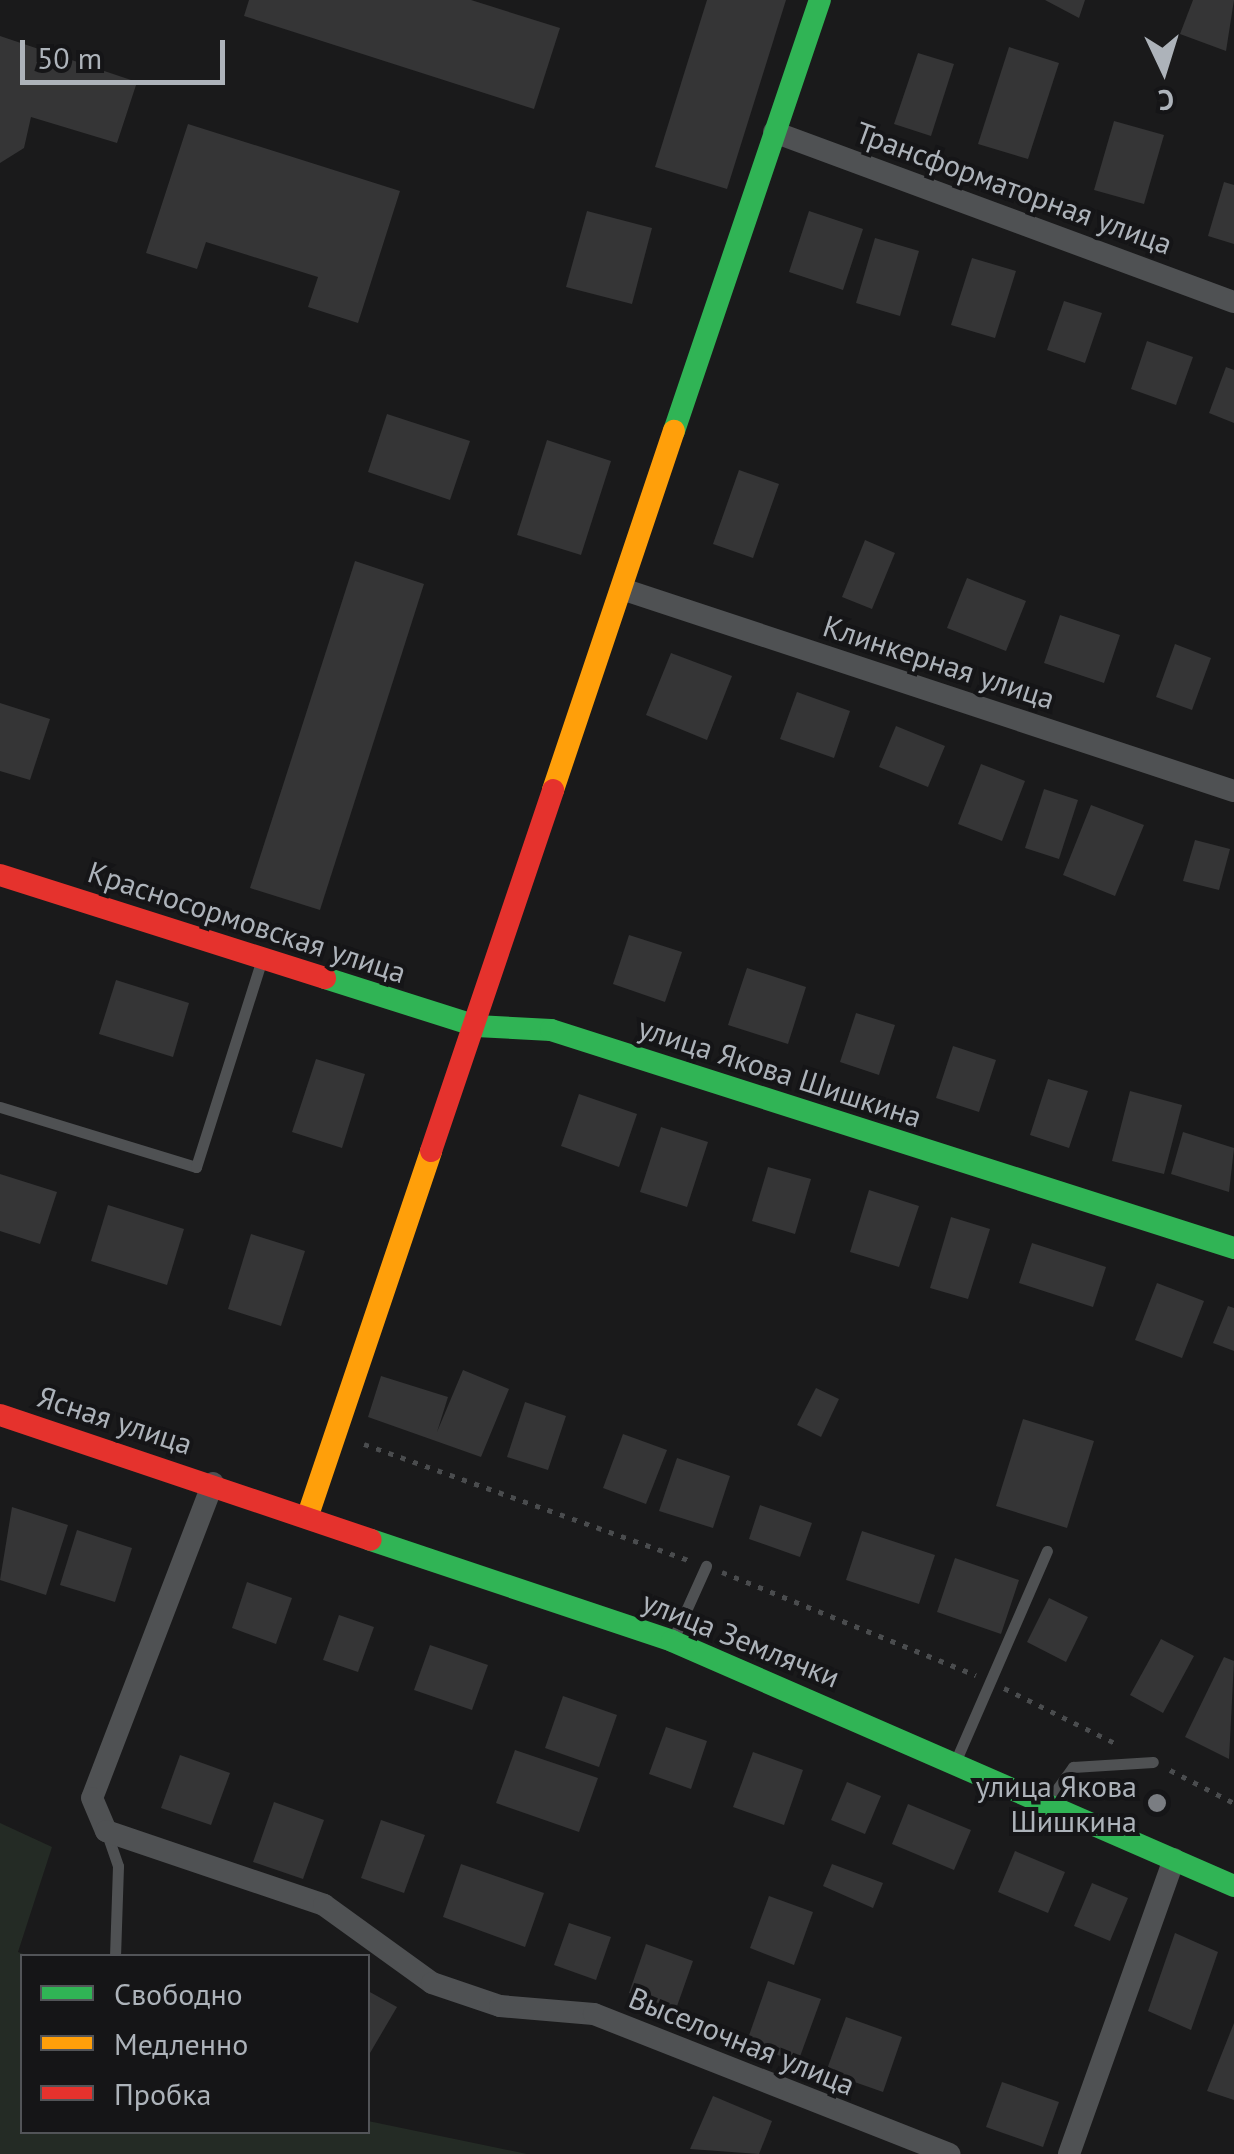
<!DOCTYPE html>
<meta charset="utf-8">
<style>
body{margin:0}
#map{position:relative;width:1234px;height:2154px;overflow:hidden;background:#1a1a1b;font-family:"PT Sans",sans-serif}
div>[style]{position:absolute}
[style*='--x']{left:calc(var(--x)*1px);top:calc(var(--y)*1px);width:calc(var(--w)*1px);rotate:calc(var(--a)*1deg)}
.green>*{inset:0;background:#242b25}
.building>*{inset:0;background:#353536}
.path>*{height:5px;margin-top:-2.5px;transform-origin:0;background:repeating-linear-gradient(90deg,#4a4c4e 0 5px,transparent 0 13px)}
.lane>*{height:11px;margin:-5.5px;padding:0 5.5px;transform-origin:5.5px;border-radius:5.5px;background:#4f5153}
.street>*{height:22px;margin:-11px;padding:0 11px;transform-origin:11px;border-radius:11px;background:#4f5153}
.fast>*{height:22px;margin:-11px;padding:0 11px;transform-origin:11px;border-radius:11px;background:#30b455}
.slow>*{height:22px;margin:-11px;padding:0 11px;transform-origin:11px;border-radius:11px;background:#ff9f0a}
.jam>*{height:22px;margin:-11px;padding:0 11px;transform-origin:11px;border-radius:11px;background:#e5322d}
.dots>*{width:28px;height:28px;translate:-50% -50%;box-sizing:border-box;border:5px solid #151517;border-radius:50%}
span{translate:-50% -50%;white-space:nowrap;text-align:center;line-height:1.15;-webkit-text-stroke:8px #151517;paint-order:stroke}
.street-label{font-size:30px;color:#adb3ba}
.poi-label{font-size:30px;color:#adb3ba}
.right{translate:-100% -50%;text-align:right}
.legend{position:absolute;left:20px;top:1954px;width:350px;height:180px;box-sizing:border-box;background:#151517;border:2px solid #525458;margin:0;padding:12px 18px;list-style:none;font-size:30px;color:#adb3ba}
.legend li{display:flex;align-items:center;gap:20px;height:50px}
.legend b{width:50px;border:2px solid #525458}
.north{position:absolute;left:1114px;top:20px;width:100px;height:100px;-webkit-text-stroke:8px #151517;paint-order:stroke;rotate:176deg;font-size:28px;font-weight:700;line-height:40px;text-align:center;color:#adb3ba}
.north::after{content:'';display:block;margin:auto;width:35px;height:45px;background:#adb3ba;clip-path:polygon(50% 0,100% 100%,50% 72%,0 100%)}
.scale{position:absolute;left:20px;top:40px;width:205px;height:45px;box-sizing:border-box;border:5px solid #adb3ba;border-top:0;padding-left:12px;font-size:30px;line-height:35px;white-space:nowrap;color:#adb3ba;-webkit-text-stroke:8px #151517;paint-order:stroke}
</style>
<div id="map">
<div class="green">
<div style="clip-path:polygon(0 1823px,52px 1847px,18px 1952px,29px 1956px,22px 2132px,368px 2132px,368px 2121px,527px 2154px,0 2154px)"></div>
</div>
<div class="building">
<div style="clip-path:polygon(249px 0,471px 0,560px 28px,534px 109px,244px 16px)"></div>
<div style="clip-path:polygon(707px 0,786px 0,727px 189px,655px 167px)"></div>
<div style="clip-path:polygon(1045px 0,1085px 0,1079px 18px)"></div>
<div style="clip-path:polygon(1193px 0,1234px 0,1226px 51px,1180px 34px)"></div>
<div style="clip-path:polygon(0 36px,137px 82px,117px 143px,31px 117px,24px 148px,0 163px)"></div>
<div style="clip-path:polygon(1009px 47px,1059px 63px,1028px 159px,978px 144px)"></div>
<div style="clip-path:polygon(918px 53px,954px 64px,931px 136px,894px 124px)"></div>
<div style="clip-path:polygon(1114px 121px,1164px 135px,1144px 204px,1094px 190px)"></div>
<div style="clip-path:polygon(188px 124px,400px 191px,358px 323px,308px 307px,318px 277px,206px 242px,197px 269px,146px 253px)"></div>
<div style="clip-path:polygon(1224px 182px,1234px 185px,1234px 244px,1208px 236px)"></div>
<div style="clip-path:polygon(587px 211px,652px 228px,632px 304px,566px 287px)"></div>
<div style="clip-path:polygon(809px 211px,863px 229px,843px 290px,789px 272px)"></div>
<div style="clip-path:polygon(875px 238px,919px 251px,900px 316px,856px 303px)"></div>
<div style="clip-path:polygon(972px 258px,1016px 271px,995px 338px,951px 325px)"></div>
<div style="clip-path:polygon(1064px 301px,1102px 313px,1085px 363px,1047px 350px)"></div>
<div style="clip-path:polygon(1147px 341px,1193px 357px,1176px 405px,1131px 389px)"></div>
<div style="clip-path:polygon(1226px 367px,1234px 370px,1234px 423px,1209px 413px)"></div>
<div style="clip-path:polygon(387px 414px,470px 441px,450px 500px,368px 472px)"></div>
<div style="clip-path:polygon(547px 440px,611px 461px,581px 555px,517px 535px)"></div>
<div style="clip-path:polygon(739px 470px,779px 484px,753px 558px,713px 544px)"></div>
<div style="clip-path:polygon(865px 540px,895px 553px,872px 609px,842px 597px)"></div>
<div style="clip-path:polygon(355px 561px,424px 584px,320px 910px,250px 888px)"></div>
<div style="clip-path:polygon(967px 578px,1026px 601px,1006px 651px,947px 628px)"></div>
<div style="clip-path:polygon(1060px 615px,1120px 635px,1104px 683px,1044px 663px)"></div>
<div style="clip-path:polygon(1175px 644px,1211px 658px,1192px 710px,1156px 697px)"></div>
<div style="clip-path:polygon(671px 653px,732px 676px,707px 740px,646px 715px)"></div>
<div style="clip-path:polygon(797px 692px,850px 711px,834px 758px,780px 739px)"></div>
<div style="clip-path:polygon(0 703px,50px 719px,30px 780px,0 771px)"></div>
<div style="clip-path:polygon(896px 726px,945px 746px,928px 787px,879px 767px)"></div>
<div style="clip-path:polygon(981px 764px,1025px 781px,1002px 841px,958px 824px)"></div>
<div style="clip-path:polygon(1044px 789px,1078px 800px,1059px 859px,1025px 848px)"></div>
<div style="clip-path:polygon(1091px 805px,1144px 825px,1115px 896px,1063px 875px)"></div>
<div style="clip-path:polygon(1195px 840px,1230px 849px,1219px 890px,1183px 881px)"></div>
<div style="clip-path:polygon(629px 935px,682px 952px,665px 1002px,613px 984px)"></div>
<div style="clip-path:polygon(747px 968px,806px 987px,788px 1044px,728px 1025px)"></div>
<div style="clip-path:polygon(116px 980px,189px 1003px,173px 1057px,99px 1034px)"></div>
<div style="clip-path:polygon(856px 1013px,895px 1025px,879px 1075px,840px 1062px)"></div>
<div style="clip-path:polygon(953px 1046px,996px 1060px,979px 1112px,936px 1098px)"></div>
<div style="clip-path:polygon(316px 1059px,365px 1074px,342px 1148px,292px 1132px)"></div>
<div style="clip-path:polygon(1048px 1079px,1088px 1091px,1069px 1148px,1030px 1135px)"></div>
<div style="clip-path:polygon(1130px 1091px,1182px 1105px,1164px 1174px,1112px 1161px)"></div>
<div style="clip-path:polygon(579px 1094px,637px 1114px,619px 1167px,561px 1146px)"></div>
<div style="clip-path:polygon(661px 1127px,708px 1142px,687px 1207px,640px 1192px)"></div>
<div style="clip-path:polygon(1183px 1132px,1234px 1148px,1229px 1192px,1171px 1174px)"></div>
<div style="clip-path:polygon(768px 1167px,811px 1179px,795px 1234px,752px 1221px)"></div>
<div style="clip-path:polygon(0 1174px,57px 1192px,40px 1244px,0 1231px)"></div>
<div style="clip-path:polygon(869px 1190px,919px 1206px,899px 1267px,850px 1252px)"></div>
<div style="clip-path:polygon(108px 1205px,184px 1229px,167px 1285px,91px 1261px)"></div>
<div style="clip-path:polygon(951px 1217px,990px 1229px,968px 1299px,930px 1288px)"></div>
<div style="clip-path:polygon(251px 1234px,305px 1251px,281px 1326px,228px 1309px)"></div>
<div style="clip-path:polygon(1032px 1243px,1106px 1267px,1093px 1307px,1019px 1283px)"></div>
<div style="clip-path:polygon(1157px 1283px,1204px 1301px,1182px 1358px,1135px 1340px)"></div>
<div style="clip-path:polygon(1228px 1306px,1234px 1308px,1234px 1351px,1213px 1343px)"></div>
<div style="clip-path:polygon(463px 1370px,509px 1389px,481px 1457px,368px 1417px,381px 1376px,448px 1397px,437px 1432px)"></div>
<div style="clip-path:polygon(816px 1388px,839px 1399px,821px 1437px,797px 1425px)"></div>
<div style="clip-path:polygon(525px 1402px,566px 1416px,548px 1470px,507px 1457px)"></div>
<div style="clip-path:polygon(1023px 1419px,1094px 1441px,1067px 1528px,996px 1506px)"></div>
<div style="clip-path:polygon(623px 1434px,667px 1450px,646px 1504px,603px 1488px)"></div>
<div style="clip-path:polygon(677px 1458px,730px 1476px,713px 1528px,659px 1511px)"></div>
<div style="clip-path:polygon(760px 1505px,812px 1523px,800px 1557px,749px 1539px)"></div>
<div style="clip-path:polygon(12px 1507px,68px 1525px,46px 1595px,0 1580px)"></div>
<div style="clip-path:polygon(77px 1530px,132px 1548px,115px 1602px,60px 1585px)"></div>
<div style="clip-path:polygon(862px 1531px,935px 1555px,919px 1604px,846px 1580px)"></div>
<div style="clip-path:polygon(955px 1558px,1019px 1580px,1001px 1634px,937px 1612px)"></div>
<div style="clip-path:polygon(247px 1582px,292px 1598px,276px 1644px,232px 1628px)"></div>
<div style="clip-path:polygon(1049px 1598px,1088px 1617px,1066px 1662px,1027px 1642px)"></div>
<div style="clip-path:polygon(339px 1615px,374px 1627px,358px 1672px,323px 1660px)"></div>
<div style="clip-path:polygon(1161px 1639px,1194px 1656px,1163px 1713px,1130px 1695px)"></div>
<div style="clip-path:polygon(430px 1645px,488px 1665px,472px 1710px,414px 1690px)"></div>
<div style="clip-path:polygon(1224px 1657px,1234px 1661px,1229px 1759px,1185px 1737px)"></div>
<div style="clip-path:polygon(563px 1696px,617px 1715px,599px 1767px,545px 1748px)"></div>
<div style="clip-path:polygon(666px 1727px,707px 1741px,691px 1789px,649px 1774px)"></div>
<div style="clip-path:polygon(515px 1750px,598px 1778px,579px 1832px,496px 1803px)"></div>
<div style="clip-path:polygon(753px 1752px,803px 1770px,784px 1825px,733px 1807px)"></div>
<div style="clip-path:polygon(180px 1755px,230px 1773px,211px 1825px,161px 1808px)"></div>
<div style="clip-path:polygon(847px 1782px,881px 1796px,865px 1834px,831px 1820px)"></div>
<div style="clip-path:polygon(274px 1802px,324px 1820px,303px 1879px,253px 1862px)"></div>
<div style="clip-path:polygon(908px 1804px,971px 1830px,954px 1870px,892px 1844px)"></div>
<div style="clip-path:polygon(381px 1820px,425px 1835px,404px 1893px,361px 1878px)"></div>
<div style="clip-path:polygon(1015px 1851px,1065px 1872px,1048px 1913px,998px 1892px)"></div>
<div style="clip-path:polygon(461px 1864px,544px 1893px,525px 1947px,443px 1917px)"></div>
<div style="clip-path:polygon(832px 1864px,883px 1883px,873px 1908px,823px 1886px)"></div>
<div style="clip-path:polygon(1092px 1883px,1128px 1898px,1110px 1941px,1074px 1926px)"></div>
<div style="clip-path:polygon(769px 1896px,813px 1912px,794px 1965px,750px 1948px)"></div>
<div style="clip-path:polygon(569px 1923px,611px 1937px,596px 1980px,554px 1965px)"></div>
<div style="clip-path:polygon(1175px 1933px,1218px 1952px,1191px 2030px,1148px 2011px)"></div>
<div style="clip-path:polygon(646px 1944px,693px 1961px,676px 2009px,629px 1993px)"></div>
<div style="clip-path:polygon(768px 1981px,821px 1999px,798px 2062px,746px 2044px)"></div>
<div style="clip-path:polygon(368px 1991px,397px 2007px,370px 2053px,368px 2052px)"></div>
<div style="clip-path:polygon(846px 2017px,902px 2037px,883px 2092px,826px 2072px)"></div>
<div style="clip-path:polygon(1234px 2023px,1234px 2100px,1207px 2091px)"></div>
<div style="clip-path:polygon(1002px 2082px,1059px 2102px,1043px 2147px,986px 2127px)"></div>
<div style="clip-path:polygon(713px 2096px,772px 2121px,759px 2154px,690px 2149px)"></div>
</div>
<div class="path">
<div style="--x:364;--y:1444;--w:344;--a:19.7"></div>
<div style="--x:722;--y:1572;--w:274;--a:22.1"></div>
<div style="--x:1004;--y:1688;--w:124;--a:26.4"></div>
<div style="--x:1170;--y:1770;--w:72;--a:27.3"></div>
</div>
<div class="lane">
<div style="--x:0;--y:1107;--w:205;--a:17"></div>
<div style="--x:196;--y:1167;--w:215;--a:-72.4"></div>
<div style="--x:675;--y:1635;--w:76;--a:-65.8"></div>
<div style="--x:956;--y:1760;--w:228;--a:-66.5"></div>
<div style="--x:1049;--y:1800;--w:41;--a:-54"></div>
<div style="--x:1073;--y:1767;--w:80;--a:-3.6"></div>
<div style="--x:106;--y:1831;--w:37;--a:71"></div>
<div style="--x:118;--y:1866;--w:90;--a:91.9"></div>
</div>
<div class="street">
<div style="--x:774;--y:132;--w:490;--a:20.3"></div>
<div style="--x:625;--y:590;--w:641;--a:18.27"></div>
<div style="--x:213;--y:1483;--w:337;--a:111"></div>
<div style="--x:92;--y:1798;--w:36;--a:67"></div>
<div style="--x:106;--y:1831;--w:230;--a:18.7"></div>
<div style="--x:324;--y:1905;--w:133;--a:35.8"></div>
<div style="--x:432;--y:1983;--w:72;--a:18.7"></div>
<div style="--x:500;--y:2006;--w:94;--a:4.9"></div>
<div style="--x:594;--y:2014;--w:382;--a:21.5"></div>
<div style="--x:1069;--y:2154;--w:313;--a:-70.4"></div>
</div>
<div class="fast">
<div style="--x:674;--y:431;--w:455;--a:-71.3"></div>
<div style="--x:325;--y:978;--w:158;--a:17.6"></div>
<div style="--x:476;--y:1026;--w:75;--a:3.1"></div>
<div style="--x:551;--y:1030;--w:717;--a:17.7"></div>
<div style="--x:371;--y:1540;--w:317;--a:18.5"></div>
<div style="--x:672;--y:1641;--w:613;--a:23.55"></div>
</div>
<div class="slow">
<div style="--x:553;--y:790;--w:379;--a:-71.4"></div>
<div style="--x:308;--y:1515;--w:384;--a:-71.3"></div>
</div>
<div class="jam">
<div style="--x:0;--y:875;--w:341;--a:17.6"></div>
<div style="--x:431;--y:1151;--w:381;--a:-71.3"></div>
<div style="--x:0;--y:1415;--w:391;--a:18.6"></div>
</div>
<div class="dots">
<div style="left:1157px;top:1803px;background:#7a7d82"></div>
</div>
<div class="street-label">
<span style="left:1014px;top:188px;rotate:20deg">Трансформаторная улица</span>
<span style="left:939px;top:662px;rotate:18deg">Клинкерная улица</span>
<span style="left:247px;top:922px;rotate:18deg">Красносормовская улица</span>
<span style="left:780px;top:1072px;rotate:18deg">улица Якова Шишкина</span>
<span style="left:115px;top:1420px;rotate:18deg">Ясная улица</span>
<span style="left:741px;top:1639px;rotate:22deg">улица Землячки</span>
<span style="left:742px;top:2041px;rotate:22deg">Выселочная улица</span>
</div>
<div class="poi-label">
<span class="right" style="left:1137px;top:1803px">улица Якова<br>Шишкина</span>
</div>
<ul class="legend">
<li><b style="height:12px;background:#30b455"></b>Свободно</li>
<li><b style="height:12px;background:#ff9f0a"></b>Медленно</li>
<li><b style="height:12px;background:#e5322d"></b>Пробка</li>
</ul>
<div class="north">С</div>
<div class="scale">50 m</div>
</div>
